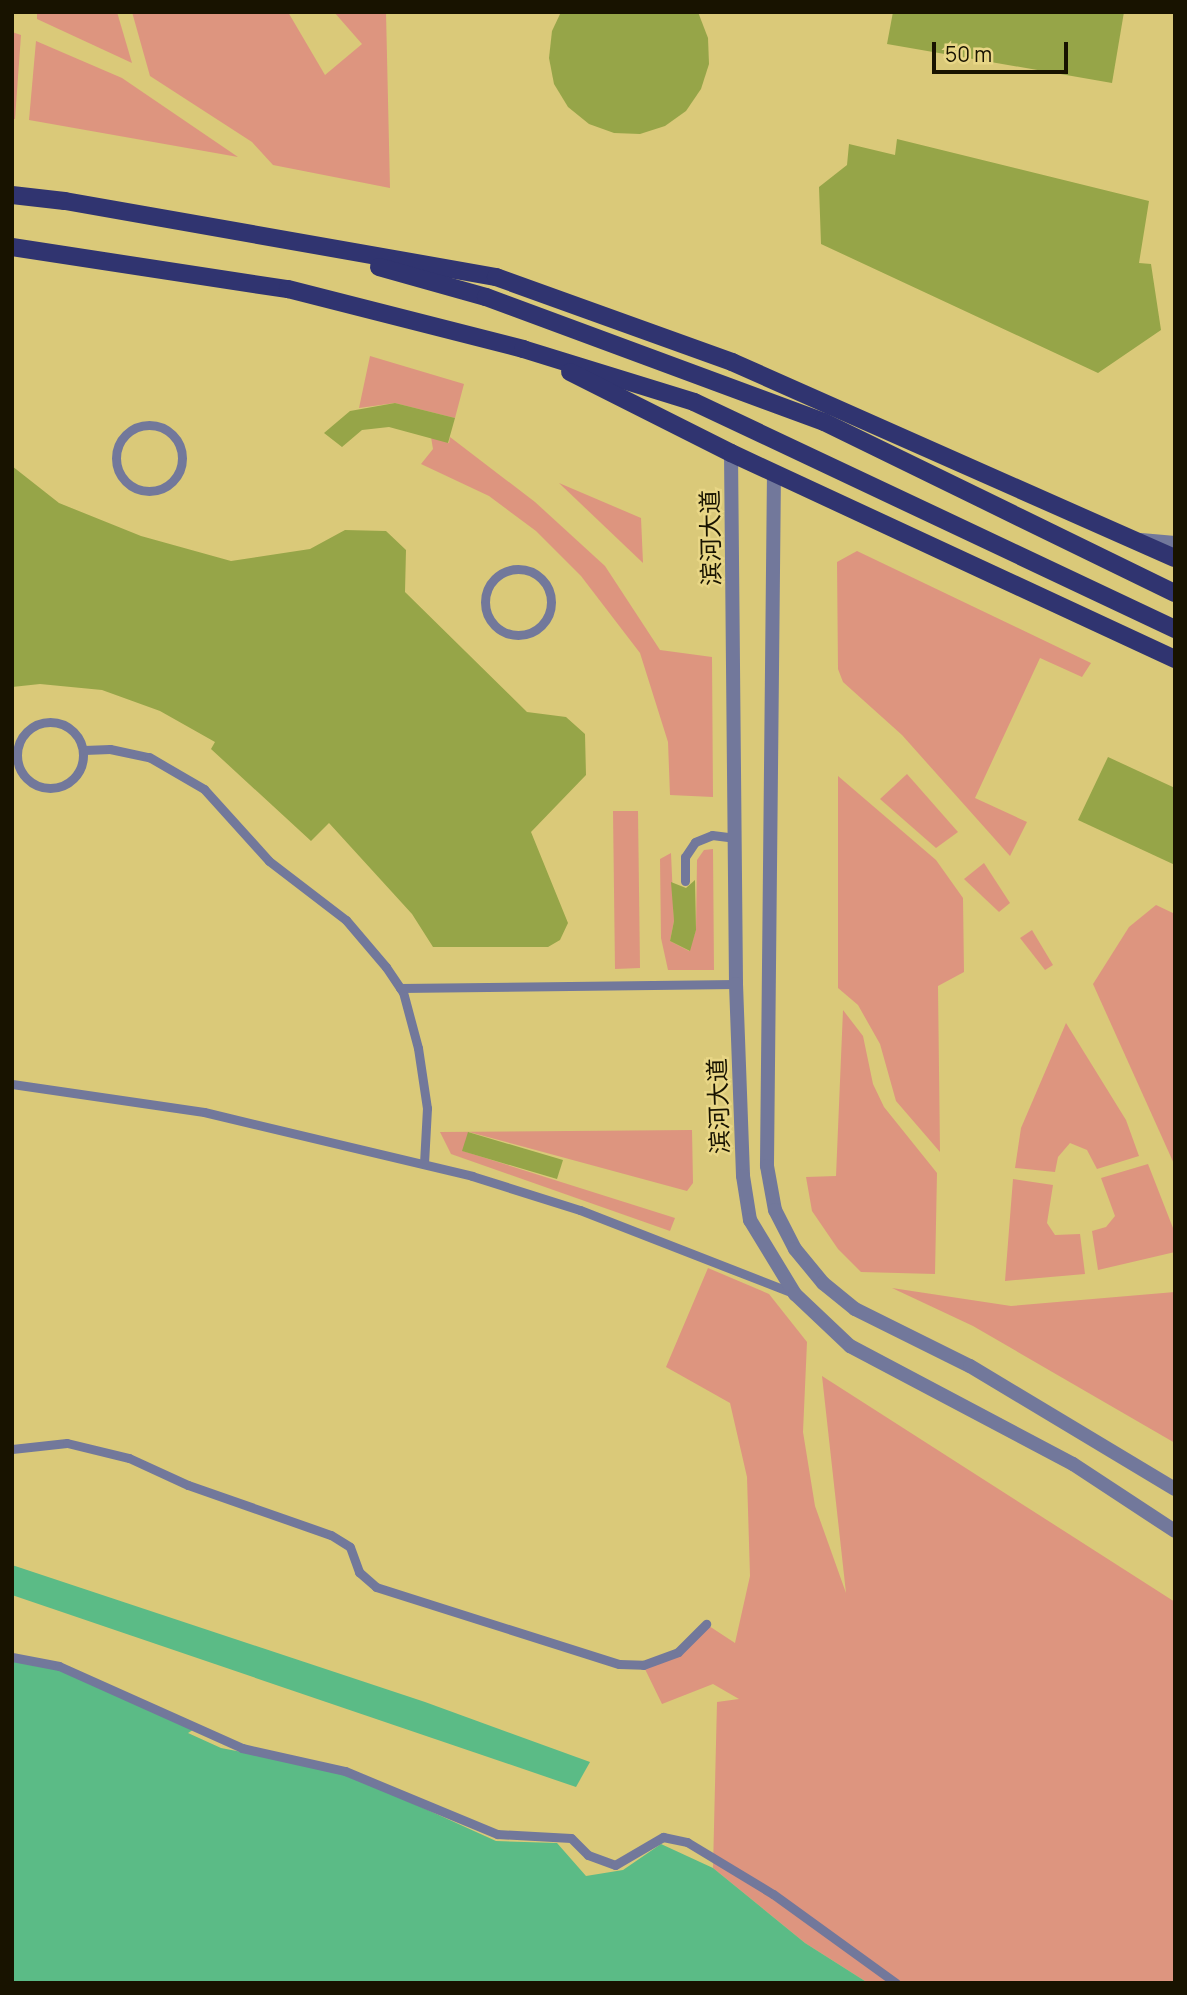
<!DOCTYPE html>
<meta charset="utf-8">
<style>
body{margin:0}
#map{position:relative;width:1187px;height:1995px;overflow:hidden;background:#dac979;font-family:Manrope,"Noto Sans SC",sans-serif}
div>[style]{position:absolute}
[style*='--x']{left:calc(var(--x)*1px);top:calc(var(--y)*1px);width:calc(var(--w)*1px);rotate:calc(var(--a)*1deg)}
.green>*{inset:0;background:#dd957f}
.water>*{inset:0;background:#5bbb86}
.building>*{inset:0;background:#96a548}
.service>*{height:9px;margin:-4.5px;padding:0 4.5px;transform-origin:4.5px;border-radius:4.5px;background:#72789b}
.service>.ring{margin:-4.5px;padding:0;box-sizing:content-box;background:none;border:9px solid #72789b;border-radius:50%}
.tertiary>*{height:14px;margin:-7px;padding:0 7px;transform-origin:7px;border-radius:7px;background:#72789b}
.primary>*{height:18px;margin:-9px;padding:0 9px;transform-origin:9px;border-radius:9px;background:#303470}
span{translate:-50% -50%;white-space:nowrap;text-align:center;line-height:1.15;-webkit-text-stroke:5px #e8d686;paint-order:stroke}
.street-label{font-size:24px;color:#181300}
.frame{position:absolute;inset:0;border:14px solid #181300;pointer-events:none}
.scale{position:absolute;left:932px;top:42px;width:136px;height:32px;box-sizing:border-box;border:4px solid #181300;border-top:0;padding-left:9px;font-size:21px;line-height:24px;white-space:nowrap;color:#181300;-webkit-text-stroke:5px #e8d686;paint-order:stroke}
</style>
<div id="map">
<div class="green">
<div style="clip-path:polygon(37px 12px,117px 12px,132px 63px,37px 19px)"></div>
<div style="clip-path:polygon(132px 12px,288px 12px,325px 75px,362px 44px,334px 12px,386px 12px,390px 188px,273px 165px,252px 142px,150px 76px)"></div>
<div style="clip-path:polygon(12px 32px,21px 35px,15px 119px,12px 119px)"></div>
<div style="clip-path:polygon(36px 41px,122px 78px,238px 157px,29px 120px)"></div>
<div style="clip-path:polygon(370px 356px,464px 384px,455px 418px,395px 403px,359px 408px)"></div>
<div style="clip-path:polygon(431px 437px,449px 443px,450px 437px,535px 502px,605px 566px,660px 650px,712px 657px,713px 797px,670px 795px,668px 742px,640px 653px,581px 576px,536px 531px,489px 496px,421px 464px,433px 449px)"></div>
<div style="clip-path:polygon(559px 483px,641px 518px,643px 563px)"></div>
<div style="clip-path:polygon(857px 551px,1091px 663px,1082px 677px,1040px 658px,975px 798px,1027px 822px,1010px 856px,902px 735px,843px 682px,838px 669px,837px 562px)"></div>
<div style="clip-path:polygon(907px 774px,958px 832px,936px 848px,880px 799px)"></div>
<div style="clip-path:polygon(838px 776px,936px 860px,963px 898px,964px 972px,938px 986px,940px 1152px,896px 1101px,880px 1044px,858px 1005px,838px 988px)"></div>
<div style="clip-path:polygon(613px 811px,638px 811px,640px 968px,615px 969px)"></div>
<div style="clip-path:polygon(713px 849px,714px 970px,668px 970px,661px 938px,660px 859px,671px 853px,674px 921px,670px 941px,689px 951px,696px 930px,697px 860px,704px 850px)"></div>
<div style="clip-path:polygon(984px 863px,1010px 903px,999px 912px,964px 879px)"></div>
<div style="clip-path:polygon(1156px 905px,1175px 914px,1175px 1166px,1093px 984px,1129px 927px)"></div>
<div style="clip-path:polygon(1032px 930px,1053px 965px,1045px 970px,1020px 938px)"></div>
<div style="clip-path:polygon(843px 1010px,863px 1036px,873px 1084px,884px 1107px,937px 1173px,935px 1274px,861px 1272px,838px 1249px,812px 1211px,806px 1177px,836px 1176px)"></div>
<div style="clip-path:polygon(1066px 1023px,1126px 1120px,1139px 1156px,1097px 1169px,1087px 1150px,1070px 1143px,1058px 1157px,1055px 1172px,1015px 1168px,1021px 1128px)"></div>
<div style="clip-path:polygon(692px 1130px,693px 1183px,687px 1191px,469px 1132px,463px 1151px,675px 1218px,670px 1231px,451px 1154px,440px 1132px)"></div>
<div style="clip-path:polygon(1148px 1164px,1173px 1228px,1175px 1252px,1098px 1270px,1092px 1231px,1106px 1227px,1115px 1216px,1101px 1178px)"></div>
<div style="clip-path:polygon(1013px 1179px,1053px 1185px,1047px 1223px,1055px 1235px,1080px 1234px,1085px 1274px,1005px 1281px)"></div>
<div style="clip-path:polygon(708px 1268px,769px 1294px,807px 1342px,803px 1432px,815px 1506px,846px 1593px,822px 1376px,1175px 1602px,1175px 1983px,868px 1983px,805px 1943px,713px 1868px,717px 1702px,739px 1699px,713px 1684px,662px 1704px,643px 1665px,678px 1652px,706px 1624px,735px 1643px,750px 1576px,747px 1477px,730px 1403px,666px 1367px)"></div>
<div style="clip-path:polygon(892px 1288px,1011px 1306px,1175px 1292px,1175px 1443px,973px 1326px)"></div>
</div>
<div class="water">
<div style="clip-path:polygon(12px 1565px,425px 1702px,590px 1762px,576px 1787px,12px 1595px)"></div>
<div style="clip-path:polygon(12px 1657px,59px 1666px,196px 1728px,188px 1733px,221px 1748px,344px 1772px,496px 1841px,557px 1843px,586px 1876px,623px 1870px,661px 1844px,713px 1868px,805px 1943px,868px 1983px,12px 1983px)"></div>
</div>
<div class="building">
<div style="clip-path:polygon(561px 12px,698px 12px,708px 38px,709px 64px,701px 89px,686px 111px,665px 126px,640px 134px,614px 133px,589px 124px,568px 107px,554px 84px,549px 58px,552px 31px)"></div>
<div style="clip-path:polygon(893px 12px,1124px 12px,1112px 83px,887px 44px)"></div>
<div style="clip-path:polygon(897px 139px,1149px 201px,1139px 263px,1151px 264px,1161px 330px,1098px 373px,821px 244px,819px 187px,847px 165px,849px 144px,895px 155px)"></div>
<div style="clip-path:polygon(395px 403px,455px 418px,448px 443px,389px 427px,362px 430px,342px 447px,324px 433px,350px 411px)"></div>
<div style="clip-path:polygon(12px 466px,59px 503px,141px 536px,231px 561px,310px 549px,345px 530px,386px 531px,406px 550px,405px 592px,527px 712px,566px 717px,585px 734px,586px 775px,531px 832px,568px 923px,560px 940px,548px 947px,433px 947px,412px 914px,329px 823px,311px 841px,211px 749px,215px 742px,160px 711px,102px 690px,40px 684px,12px 687px)"></div>
<div style="clip-path:polygon(1108px 757px,1175px 788px,1175px 865px,1078px 820px)"></div>
<div style="clip-path:polygon(695px 880px,696px 930px,690px 951px,670px 941px,674px 921px,671px 882px,686px 888px)"></div>
<div style="clip-path:polygon(468px 1132px,563px 1160px,557px 1179px,462px 1151px)"></div>
</div>
<div class="service">
<div class="ring" style="left:116px;top:425px;width:57px;height:57px"></div>
<div class="ring" style="left:485px;top:569px;width:57px;height:57px"></div>
<div class="ring" style="left:17px;top:722px;width:57px;height:57px"></div>
<div style="--x:84;--y:750;--w:26;--a:-2"></div>
<div style="--x:110;--y:749;--w:40;--a:12"></div>
<div style="--x:149;--y:757;--w:64;--a:30.2"></div>
<div style="--x:204;--y:789;--w:97;--a:47.9"></div>
<div style="--x:269;--y:861;--w:97;--a:37.5"></div>
<div style="--x:346;--y:920;--w:62;--a:49.6"></div>
<div style="--x:386;--y:967;--w:30;--a:56"></div>
<div style="--x:403;--y:992;--w:58;--a:75"></div>
<div style="--x:418;--y:1048;--w:61;--a:81.5"></div>
<div style="--x:427;--y:1108;--w:56;--a:93.1"></div>
<div style="--x:685;--y:881;--w:24;--a:-90"></div>
<div style="--x:685;--y:857;--w:18;--a:-56"></div>
<div style="--x:695;--y:842;--w:18;--a:-22"></div>
<div style="--x:712;--y:835;--w:24;--a:7"></div>
<div style="--x:400;--y:988;--w:336;--a:-0.7"></div>
<div style="--x:12;--y:1084;--w:194;--a:8.3"></div>
<div style="--x:204;--y:1112;--w:276;--a:13.4"></div>
<div style="--x:472;--y:1176;--w:113;--a:17.5"></div>
<div style="--x:580;--y:1210;--w:231;--a:21.3"></div>
<div style="--x:12;--y:1449;--w:55;--a:-6.2"></div>
<div style="--x:67;--y:1443;--w:64;--a:13.6"></div>
<div style="--x:129;--y:1458;--w:65;--a:24.6"></div>
<div style="--x:188;--y:1485;--w:151;--a:19.3"></div>
<div style="--x:331;--y:1535;--w:22;--a:32"></div>
<div style="--x:350;--y:1547;--w:27;--a:70"></div>
<div style="--x:359;--y:1572;--w:23;--a:41"></div>
<div style="--x:376;--y:1587;--w:255;--a:17.6"></div>
<div style="--x:619;--y:1664;--w:24;--a:2"></div>
<div style="--x:643;--y:1665;--w:37;--a:-20"></div>
<div style="--x:678;--y:1652;--w:40;--a:-45"></div>
<div style="--x:12;--y:1657;--w:48;--a:10.8"></div>
<div style="--x:59;--y:1666;--w:201;--a:24.1"></div>
<div style="--x:242;--y:1748;--w:106;--a:12.6"></div>
<div style="--x:345;--y:1771;--w:165;--a:22.5"></div>
<div style="--x:497;--y:1834;--w:74;--a:3.1"></div>
<div style="--x:571;--y:1838;--w:24;--a:45"></div>
<div style="--x:588;--y:1855;--w:29;--a:20"></div>
<div style="--x:615;--y:1865;--w:56;--a:-30.3"></div>
<div style="--x:663;--y:1837;--w:25;--a:12"></div>
<div style="--x:687;--y:1842;--w:100;--a:31.2"></div>
<div style="--x:773;--y:1894;--w:152;--a:35.9"></div>
</div>
<div class="tertiary">
<div style="--x:731;--y:453;--w:531;--a:89.46"></div>
<div style="--x:736;--y:984;--w:192;--a:87.9"></div>
<div style="--x:743;--y:1176;--w:45;--a:81"></div>
<div style="--x:750;--y:1220;--w:87;--a:58.7"></div>
<div style="--x:795;--y:1294;--w:76;--a:43.4"></div>
<div style="--x:850;--y:1346;--w:252;--a:27.9"></div>
<div style="--x:1073;--y:1464;--w:122;--a:33.3"></div>
<div style="--x:774;--y:472;--w:694;--a:90.58"></div>
<div style="--x:767;--y:1166;--w:45;--a:79.7"></div>
<div style="--x:775;--y:1210;--w:44;--a:62.9"></div>
<div style="--x:795;--y:1249;--w:44;--a:50.5"></div>
<div style="--x:823;--y:1283;--w:41;--a:39.1"></div>
<div style="--x:855;--y:1309;--w:128;--a:26.4"></div>
<div style="--x:970;--y:1366;--w:239;--a:31"></div>
<div style="--x:1141;--y:540;--w:34;--a:5"></div>
</div>
<div class="primary">
<div style="--x:12;--y:195;--w:53;--a:6.5"></div>
<div style="--x:65;--y:201;--w:438;--a:10"></div>
<div style="--x:496;--y:277;--w:251;--a:19.8"></div>
<div style="--x:732;--y:362;--w:484;--a:23.9"></div>
<div style="--x:12;--y:247;--w:279;--a:8.7"></div>
<div style="--x:288;--y:289;--w:243;--a:14.3"></div>
<div style="--x:523;--y:349;--w:179;--a:17.2"></div>
<div style="--x:694;--y:402;--w:532;--a:25.26"></div>
<div style="--x:379;--y:267;--w:111;--a:15.7"></div>
<div style="--x:486;--y:297;--w:360;--a:20.3"></div>
<div style="--x:824;--y:422;--w:390;--a:26"></div>
<div style="--x:570;--y:372;--w:180;--a:26.7"></div>
<div style="--x:731;--y:453;--w:489;--a:24.9"></div>
</div>
<div class="street-label">
<span style="left:710px;top:538px;rotate:-91deg">滨河大道</span>
<span style="left:718px;top:1106px;rotate:-92deg">滨河大道</span>
</div>
<div class="frame"></div>
<div class="scale">50 m</div>
</div>
